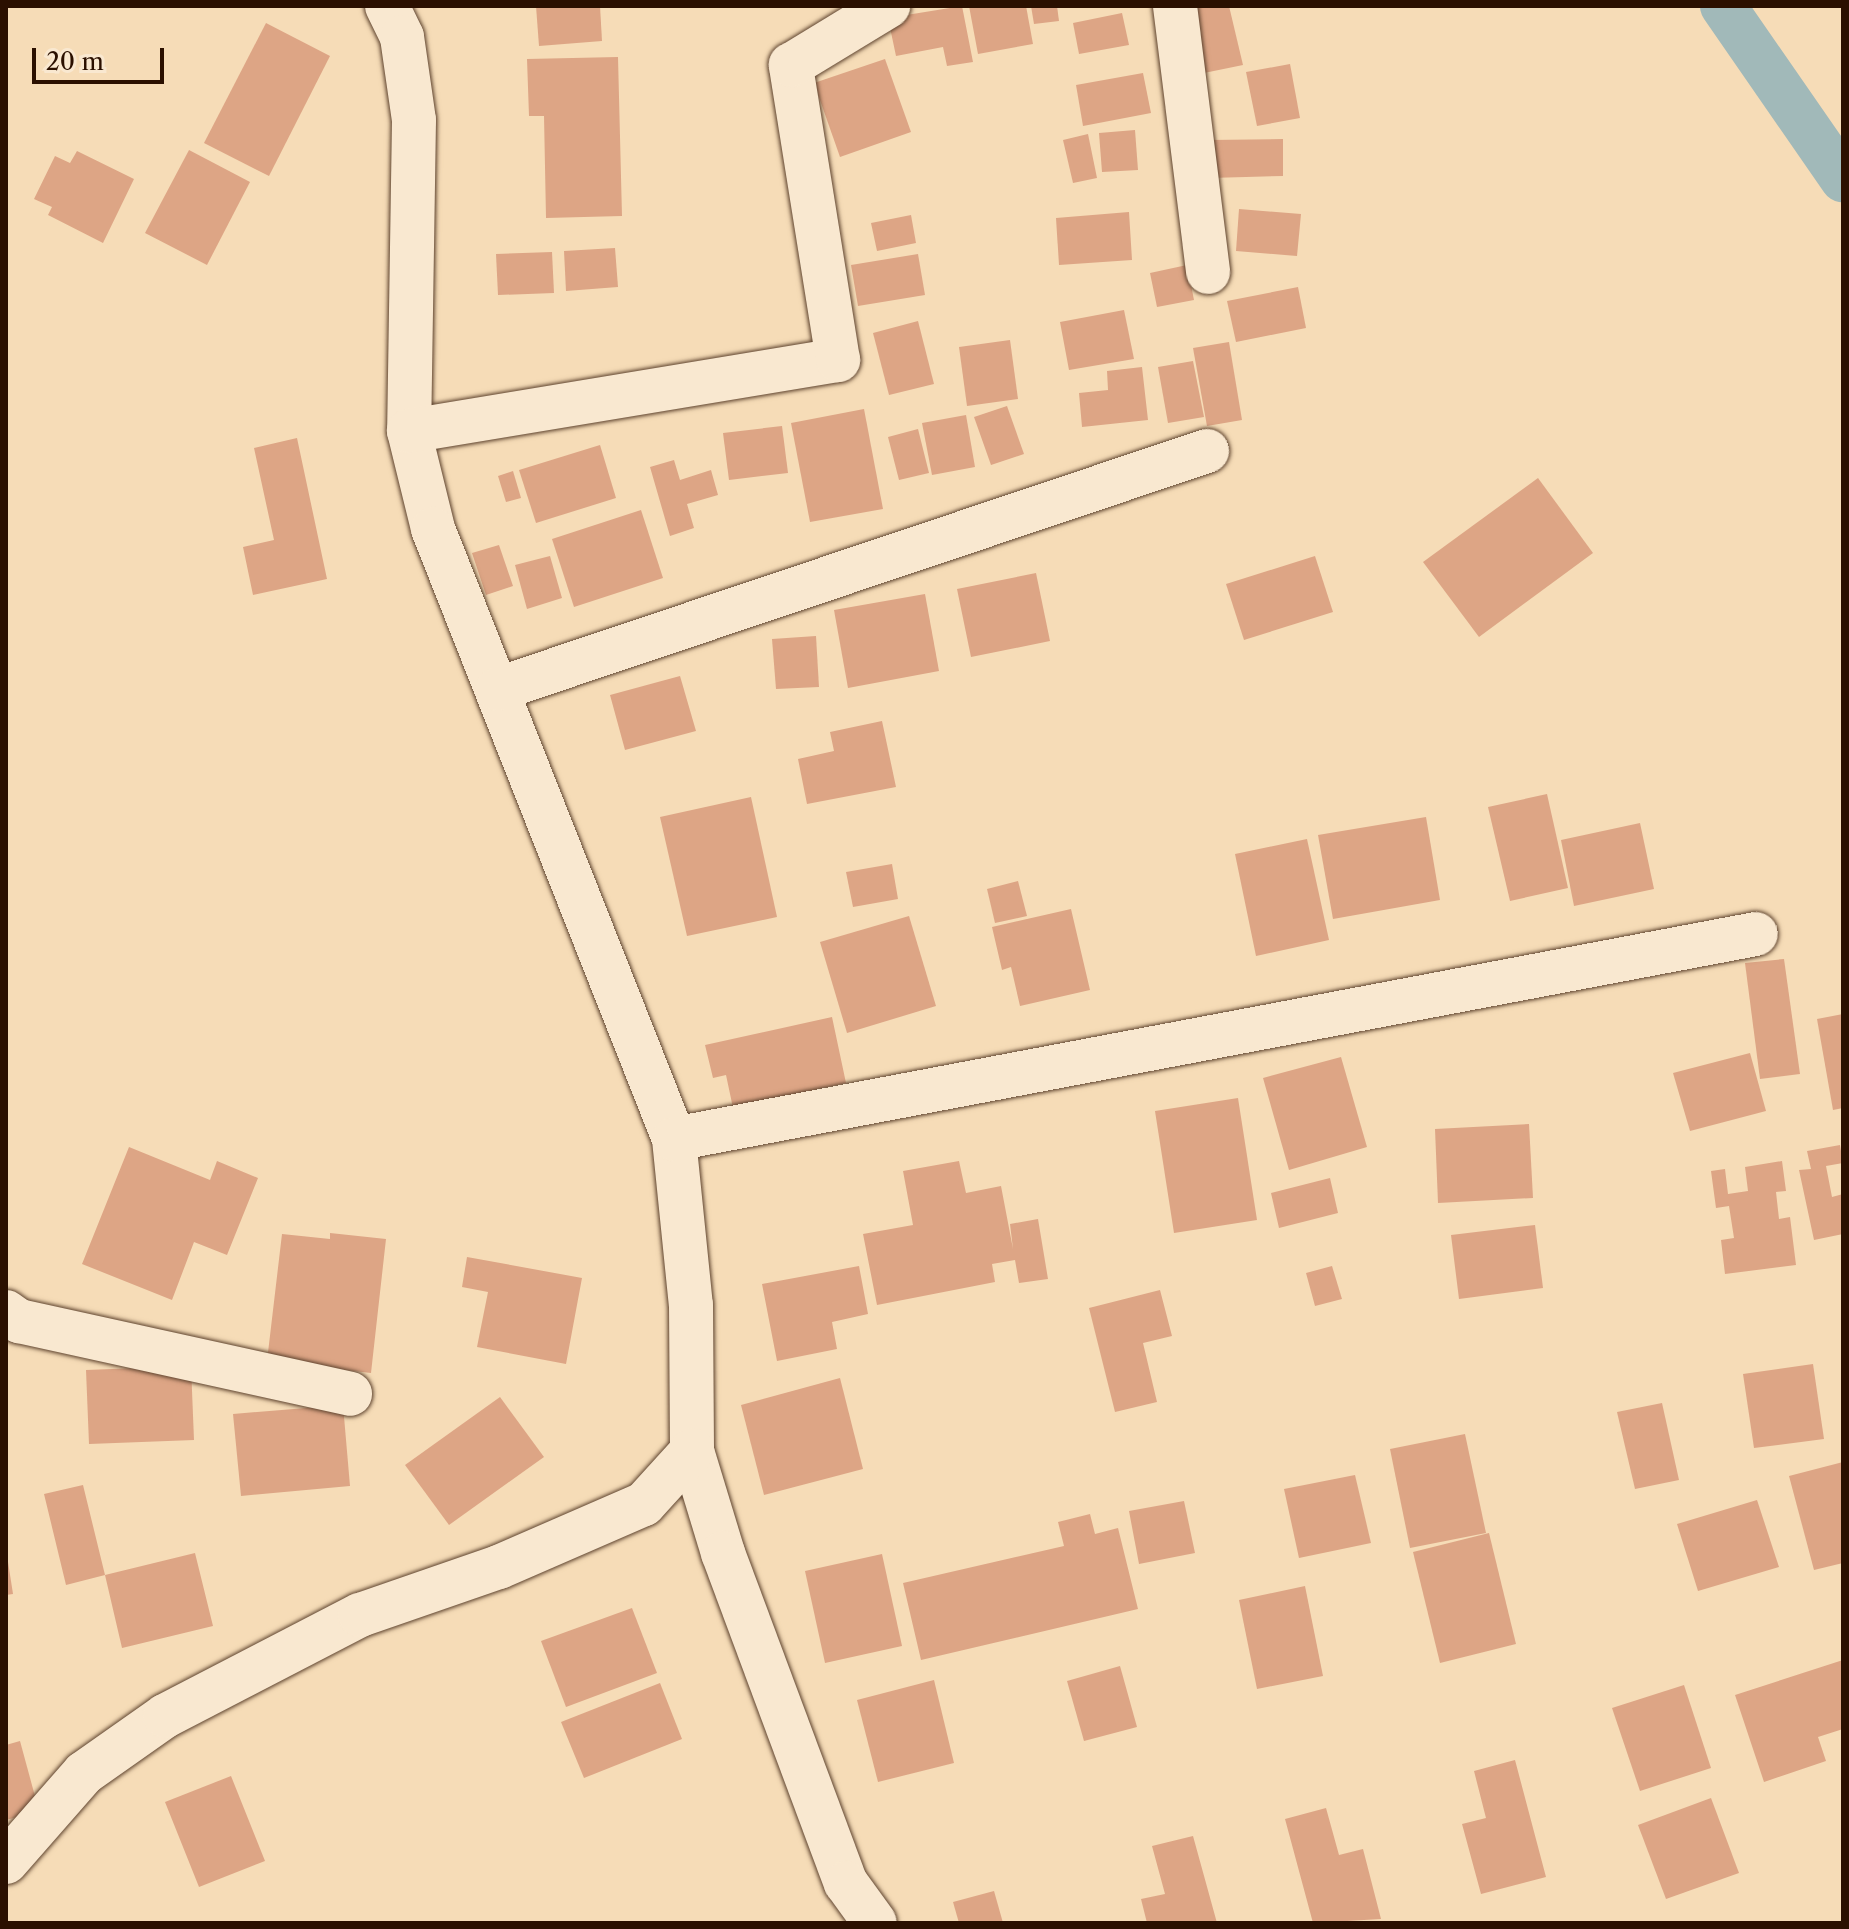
<!DOCTYPE html>
<style>
body{margin:0}
#map{position:relative;width:1849px;height:1929px;overflow:hidden;background:#f6dcb7;font-family:"Libre Caslon Text",serif}
div>[style]{position:absolute}
[style*='--x']{left:calc(var(--x)*1px);top:calc(var(--y)*1px);width:calc(var(--w)*1px);rotate:calc(var(--a)*1deg)}
.canal>*{height:46px;margin:-23px;padding:0 23px;transform-origin:23px;border-radius:23px;background:#a1b9b9}
.building>*{inset:0;background:#dda585}
.roads{filter:drop-shadow(0 0 2px #5e432e) drop-shadow(0 0 2px #5e432e)}
.minor>*{height:44px;margin:-22px;padding:0 22px;transform-origin:22px;border-radius:22px;background:#f9e8d0}
span{translate:-50% -50%;white-space:nowrap;text-align:center;line-height:1.15;-webkit-text-stroke:6px #f9e8d0;paint-order:stroke}
.frame{position:absolute;inset:0;border:8px solid #2b1000;pointer-events:none}
.scale{position:absolute;left:32px;top:48px;width:132px;height:36px;box-sizing:border-box;border:4px solid #2b1000;border-top:0;padding-left:10px;font-size:24px;line-height:28px;white-space:nowrap;color:#2b1000;-webkit-text-stroke:6px #f9e8d0;paint-order:stroke}
</style>
<div id="map">
<div class="canal">
<div style="--x:1723;--y:6;--w:211;--a:55.3"></div>
</div>
<div class="building">
<div style="clip-path:polygon(536px 6px,600px 6px,602px 41px,539px 46px)"></div>
<div style="clip-path:polygon(962px 6px,973px 62px,947px 66px,943px 47px,896px 56px,888px 18px)"></div>
<div style="clip-path:polygon(969px 6px,1026px 6px,1033px 44px,978px 54px)"></div>
<div style="clip-path:polygon(1031px 6px,1057px 6px,1059px 21px,1034px 24px)"></div>
<div style="clip-path:polygon(1190px 6px,1229px 6px,1243px 65px,1204px 73px)"></div>
<div style="clip-path:polygon(1122px 13px,1129px 45px,1079px 54px,1073px 23px)"></div>
<div style="clip-path:polygon(266px 23px,330px 56px,269px 176px,204px 143px)"></div>
<div style="clip-path:polygon(618px 57px,622px 216px,546px 218px,544px 116px,529px 116px,527px 59px)"></div>
<div style="clip-path:polygon(885px 59px,911px 132px,840px 157px,814px 83px)"></div>
<div style="clip-path:polygon(1290px 64px,1300px 118px,1257px 126px,1246px 72px)"></div>
<div style="clip-path:polygon(1143px 73px,1151px 113px,1083px 126px,1076px 85px)"></div>
<div style="clip-path:polygon(1135px 130px,1138px 170px,1102px 172px,1099px 133px)"></div>
<div style="clip-path:polygon(1088px 134px,1097px 178px,1073px 183px,1063px 140px)"></div>
<div style="clip-path:polygon(1283px 139px,1283px 176px,1210px 178px,1209px 140px)"></div>
<div style="clip-path:polygon(189px 150px,250px 182px,207px 265px,145px 233px)"></div>
<div style="clip-path:polygon(77px 151px,134px 179px,103px 243px,48px 215px,52px 207px,34px 199px,55px 156px,70px 163px)"></div>
<div style="clip-path:polygon(1239px 209px,1301px 214px,1297px 256px,1236px 251px)"></div>
<div style="clip-path:polygon(1129px 212px,1132px 260px,1059px 265px,1056px 218px)"></div>
<div style="clip-path:polygon(911px 215px,916px 243px,877px 251px,871px 223px)"></div>
<div style="clip-path:polygon(615px 248px,618px 287px,566px 291px,564px 251px)"></div>
<div style="clip-path:polygon(552px 252px,554px 293px,498px 295px,496px 254px)"></div>
<div style="clip-path:polygon(918px 254px,925px 295px,858px 306px,851px 265px)"></div>
<div style="clip-path:polygon(1187px 265px,1194px 300px,1157px 307px,1150px 273px)"></div>
<div style="clip-path:polygon(1298px 287px,1306px 328px,1236px 342px,1227px 301px)"></div>
<div style="clip-path:polygon(1124px 310px,1134px 359px,1069px 370px,1060px 322px)"></div>
<div style="clip-path:polygon(918px 321px,934px 384px,889px 395px,873px 333px)"></div>
<div style="clip-path:polygon(1010px 340px,1018px 399px,967px 406px,959px 347px)"></div>
<div style="clip-path:polygon(1229px 342px,1242px 420px,1207px 426px,1193px 348px)"></div>
<div style="clip-path:polygon(1193px 361px,1204px 417px,1168px 423px,1158px 367px)"></div>
<div style="clip-path:polygon(1142px 367px,1148px 420px,1082px 427px,1079px 393px,1108px 390px,1107px 371px)"></div>
<div style="clip-path:polygon(1007px 406px,1024px 454px,991px 465px,974px 417px)"></div>
<div style="clip-path:polygon(864px 409px,883px 509px,810px 522px,791px 423px)"></div>
<div style="clip-path:polygon(966px 415px,975px 467px,932px 475px,922px 423px)"></div>
<div style="clip-path:polygon(782px 426px,788px 473px,729px 480px,723px 433px)"></div>
<div style="clip-path:polygon(918px 429px,929px 473px,899px 480px,888px 437px)"></div>
<div style="clip-path:polygon(297px 438px,327px 579px,253px 595px,243px 547px,274px 540px,254px 448px)"></div>
<div style="clip-path:polygon(600px 445px,616px 498px,536px 523px,519px 470px)"></div>
<div style="clip-path:polygon(674px 460px,680px 480px,711px 470px,718px 495px,687px 504px,694px 528px,670px 536px,650px 467px)"></div>
<div style="clip-path:polygon(513px 471px,521px 498px,506px 502px,498px 476px)"></div>
<div style="clip-path:polygon(1538px 478px,1593px 553px,1479px 637px,1423px 562px)"></div>
<div style="clip-path:polygon(641px 510px,663px 578px,574px 607px,552px 539px)"></div>
<div style="clip-path:polygon(499px 545px,513px 586px,486px 595px,472px 553px)"></div>
<div style="clip-path:polygon(550px 556px,562px 598px,527px 609px,515px 565px)"></div>
<div style="clip-path:polygon(1315px 556px,1333px 612px,1244px 640px,1226px 584px)"></div>
<div style="clip-path:polygon(1036px 573px,1050px 641px,971px 657px,957px 589px)"></div>
<div style="clip-path:polygon(925px 594px,939px 671px,848px 688px,834px 610px)"></div>
<div style="clip-path:polygon(816px 636px,819px 687px,776px 689px,772px 639px)"></div>
<div style="clip-path:polygon(680px 676px,696px 731px,625px 750px,610px 695px)"></div>
<div style="clip-path:polygon(882px 721px,896px 787px,807px 804px,798px 759px,834px 751px,830px 732px)"></div>
<div style="clip-path:polygon(1547px 794px,1568px 888px,1510px 901px,1488px 807px)"></div>
<div style="clip-path:polygon(751px 797px,777px 917px,687px 936px,660px 817px)"></div>
<div style="clip-path:polygon(1426px 817px,1440px 900px,1333px 919px,1318px 835px)"></div>
<div style="clip-path:polygon(1640px 823px,1654px 889px,1574px 906px,1561px 840px)"></div>
<div style="clip-path:polygon(1307px 839px,1329px 940px,1256px 956px,1235px 854px)"></div>
<div style="clip-path:polygon(892px 864px,898px 899px,853px 907px,846px 872px)"></div>
<div style="clip-path:polygon(1018px 881px,1027px 916px,995px 923px,987px 889px)"></div>
<div style="clip-path:polygon(1071px 909px,1090px 990px,1020px 1006px,1011px 967px,1002px 970px,992px 927px)"></div>
<div style="clip-path:polygon(909px 916px,936px 1006px,847px 1033px,820px 942px)"></div>
<div style="clip-path:polygon(1784px 959px,1800px 1074px,1760px 1079px,1745px 963px)"></div>
<div style="clip-path:polygon(1843px 1014px,1843px 1108px,1833px 1110px,1817px 1019px)"></div>
<div style="clip-path:polygon(832px 1017px,846px 1083px,733px 1108px,726px 1075px,713px 1078px,705px 1045px)"></div>
<div style="clip-path:polygon(1750px 1053px,1766px 1111px,1690px 1131px,1673px 1073px)"></div>
<div style="clip-path:polygon(1341px 1057px,1367px 1147px,1289px 1170px,1263px 1078px)"></div>
<div style="clip-path:polygon(1238px 1098px,1257px 1220px,1174px 1233px,1155px 1111px)"></div>
<div style="clip-path:polygon(1529px 1124px,1533px 1198px,1438px 1203px,1435px 1129px)"></div>
<div style="clip-path:polygon(1840px 1145px,1843px 1163px,1826px 1166px,1832px 1197px,1843px 1194px,1843px 1234px,1814px 1240px,1799px 1170px,1811px 1169px,1807px 1151px)"></div>
<div style="clip-path:polygon(129px 1147px,210px 1180px,217px 1161px,258px 1178px,227px 1255px,194px 1242px,172px 1300px,82px 1264px)"></div>
<div style="clip-path:polygon(959px 1161px,966px 1193px,1001px 1186px,1013px 1249px,1010px 1224px,1038px 1219px,1048px 1279px,1019px 1283px,1015px 1260px,992px 1264px,995px 1282px,877px 1305px,863px 1234px,913px 1225px,903px 1171px)"></div>
<div style="clip-path:polygon(1782px 1161px,1786px 1191px,1776px 1192px,1779px 1219px,1790px 1217px,1796px 1265px,1725px 1274px,1721px 1240px,1734px 1238px,1729px 1206px,1716px 1208px,1711px 1171px,1725px 1169px,1728px 1194px,1748px 1191px,1745px 1167px)"></div>
<div style="clip-path:polygon(1330px 1178px,1338px 1213px,1279px 1228px,1271px 1193px)"></div>
<div style="clip-path:polygon(1535px 1225px,1543px 1288px,1459px 1299px,1451px 1235px)"></div>
<div style="clip-path:polygon(330px 1233px,386px 1239px,371px 1373px,267px 1361px,282px 1234px,330px 1239px)"></div>
<div style="clip-path:polygon(467px 1257px,582px 1278px,566px 1364px,477px 1347px,488px 1292px,462px 1287px)"></div>
<div style="clip-path:polygon(859px 1266px,868px 1314px,832px 1322px,837px 1349px,777px 1361px,762px 1284px)"></div>
<div style="clip-path:polygon(1332px 1266px,1342px 1299px,1315px 1306px,1306px 1273px)"></div>
<div style="clip-path:polygon(1160px 1290px,1172px 1336px,1143px 1343px,1157px 1402px,1115px 1412px,1089px 1308px)"></div>
<div style="clip-path:polygon(1813px 1364px,1824px 1439px,1754px 1448px,1743px 1374px)"></div>
<div style="clip-path:polygon(191px 1366px,194px 1440px,89px 1444px,86px 1370px)"></div>
<div style="clip-path:polygon(840px 1378px,863px 1469px,764px 1495px,741px 1405px)"></div>
<div style="clip-path:polygon(500px 1397px,544px 1457px,449px 1525px,405px 1465px)"></div>
<div style="clip-path:polygon(1662px 1403px,1679px 1480px,1635px 1489px,1617px 1412px)"></div>
<div style="clip-path:polygon(343px 1405px,350px 1486px,241px 1496px,233px 1414px)"></div>
<div style="clip-path:polygon(1465px 1434px,1486px 1533px,1410px 1548px,1390px 1449px)"></div>
<div style="clip-path:polygon(1843px 1462px,1843px 1563px,1814px 1570px,1789px 1476px)"></div>
<div style="clip-path:polygon(1355px 1475px,1371px 1543px,1299px 1558px,1284px 1489px)"></div>
<div style="clip-path:polygon(83px 1485px,105px 1575px,195px 1553px,213px 1626px,122px 1648px,105px 1575px,66px 1585px,44px 1494px)"></div>
<div style="clip-path:polygon(1757px 1500px,1779px 1567px,1698px 1591px,1677px 1524px)"></div>
<div style="clip-path:polygon(1184px 1501px,1195px 1553px,1139px 1564px,1129px 1511px)"></div>
<div style="clip-path:polygon(1090px 1514px,1095px 1534px,1118px 1528px,1138px 1609px,921px 1660px,903px 1583px,1064px 1546px,1058px 1522px)"></div>
<div style="clip-path:polygon(1489px 1533px,1516px 1644px,1440px 1663px,1413px 1552px)"></div>
<div style="clip-path:polygon(6px 1549px,13px 1594px,6px 1595px)"></div>
<div style="clip-path:polygon(882px 1554px,902px 1646px,825px 1663px,805px 1571px)"></div>
<div style="clip-path:polygon(1305px 1586px,1323px 1676px,1257px 1689px,1239px 1600px)"></div>
<div style="clip-path:polygon(632px 1608px,657px 1673px,566px 1707px,541px 1641px)"></div>
<div style="clip-path:polygon(1843px 1660px,1843px 1729px,1818px 1737px,1826px 1761px,1764px 1782px,1735px 1695px)"></div>
<div style="clip-path:polygon(1120px 1666px,1137px 1727px,1084px 1741px,1067px 1681px)"></div>
<div style="clip-path:polygon(934px 1680px,954px 1763px,878px 1782px,857px 1700px)"></div>
<div style="clip-path:polygon(660px 1683px,682px 1739px,584px 1778px,561px 1722px)"></div>
<div style="clip-path:polygon(1684px 1685px,1711px 1768px,1640px 1791px,1612px 1708px)"></div>
<div style="clip-path:polygon(20px 1741px,39px 1811px,6px 1820px,6px 1745px)"></div>
<div style="clip-path:polygon(1515px 1760px,1546px 1877px,1481px 1894px,1462px 1824px,1486px 1818px,1474px 1771px)"></div>
<div style="clip-path:polygon(231px 1776px,265px 1861px,199px 1887px,165px 1802px)"></div>
<div style="clip-path:polygon(1711px 1798px,1739px 1873px,1666px 1899px,1638px 1825px)"></div>
<div style="clip-path:polygon(1326px 1808px,1339px 1855px,1363px 1849px,1381px 1919px,1313px 1923px,1285px 1819px)"></div>
<div style="clip-path:polygon(1193px 1836px,1217px 1923px,1147px 1923px,1141px 1899px,1165px 1894px,1152px 1846px)"></div>
<div style="clip-path:polygon(994px 1891px,1003px 1923px,959px 1923px,953px 1902px)"></div>
</div>
<div class="roads">
<div class="minor">
<div style="--x:387;--y:6;--w:34;--a:64"></div>
<div style="--x:402;--y:37;--w:84;--a:81.8"></div>
<div style="--x:414;--y:120;--w:311;--a:90.9"></div>
<div style="--x:409;--y:431;--w:101;--a:76.2"></div>
<div style="--x:433;--y:529;--w:656;--a:68.44"></div>
<div style="--x:674;--y:1139;--w:167;--a:84.2"></div>
<div style="--x:691;--y:1305;--w:146;--a:89.6"></div>
<div style="--x:692;--y:1451;--w:107;--a:73.1"></div>
<div style="--x:723;--y:1553;--w:352;--a:69.6"></div>
<div style="--x:846;--y:1883;--w:49;--a:54.1"></div>
<div style="--x:1175;--y:6;--w:268;--a:82.9"></div>
<div style="--x:409;--y:431;--w:435;--a:-9.4"></div>
<div style="--x:838;--y:360;--w:299;--a:-99.1"></div>
<div style="--x:791;--y:65;--w:114;--a:-31.3"></div>
<div style="--x:498;--y:689;--w:748;--a:-18.56"></div>
<div style="--x:674;--y:1139;--w:1101;--a:-10.73"></div>
<div style="--x:6;--y:1312;--w:16;--a:35"></div>
<div style="--x:19;--y:1321;--w:339;--a:12.4"></div>
<div style="--x:6;--y:1862;--w:118;--a:-48.8"></div>
<div style="--x:84;--y:1773;--w:99;--a:-35.1"></div>
<div style="--x:165;--y:1716;--w:220;--a:-27.4"></div>
<div style="--x:360;--y:1615;--w:147;--a:-19.1"></div>
<div style="--x:499;--y:1567;--w:158;--a:-23.5"></div>
<div style="--x:644;--y:1504;--w:72;--a:-47.8"></div>
</div>
</div>
<div class="frame"></div>
<div class="scale">20 m</div>
</div>
